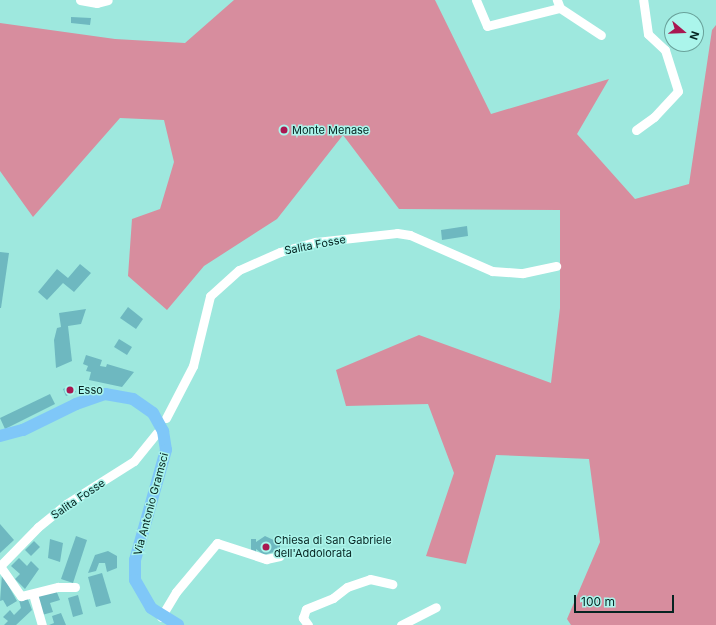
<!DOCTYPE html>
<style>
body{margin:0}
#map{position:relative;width:716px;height:625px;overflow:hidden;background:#9ee8de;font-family:Inter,sans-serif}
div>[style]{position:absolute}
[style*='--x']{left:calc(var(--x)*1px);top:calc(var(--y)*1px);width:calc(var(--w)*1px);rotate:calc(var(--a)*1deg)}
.green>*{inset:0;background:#d78d9e}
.building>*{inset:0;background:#6eb8c0}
.minor>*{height:9px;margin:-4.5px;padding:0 4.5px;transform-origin:4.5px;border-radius:4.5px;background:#fff}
.major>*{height:12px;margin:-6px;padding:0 6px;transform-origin:6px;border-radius:6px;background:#7fc7f8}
.dots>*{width:11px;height:11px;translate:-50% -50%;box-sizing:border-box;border:2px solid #abf5eb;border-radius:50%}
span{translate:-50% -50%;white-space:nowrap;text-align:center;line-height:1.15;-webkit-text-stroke:3px #abf5eb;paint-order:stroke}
.poi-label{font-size:11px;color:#052421}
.left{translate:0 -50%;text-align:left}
.street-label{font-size:11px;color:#052421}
.north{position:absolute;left:664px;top:12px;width:40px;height:40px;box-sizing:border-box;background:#abf5eb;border:1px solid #69a19a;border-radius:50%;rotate:109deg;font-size:11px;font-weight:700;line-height:16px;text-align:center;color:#052421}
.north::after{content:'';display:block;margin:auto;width:14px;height:18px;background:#a91851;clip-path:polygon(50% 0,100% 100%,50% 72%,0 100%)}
.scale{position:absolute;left:574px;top:595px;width:100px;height:18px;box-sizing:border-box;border:2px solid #052421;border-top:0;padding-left:5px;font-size:12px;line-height:14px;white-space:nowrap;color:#052421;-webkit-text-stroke:3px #abf5eb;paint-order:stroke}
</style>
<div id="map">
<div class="green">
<div style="clip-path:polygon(234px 0,435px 0,491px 114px,609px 79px,577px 134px,635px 199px,689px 184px,712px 30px,716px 25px,716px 625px,571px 625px,567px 619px,600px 542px,589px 459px,496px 455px,466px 564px,426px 556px,454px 473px,428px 404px,346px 406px,336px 370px,419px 335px,551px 383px,560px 308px,560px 210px,399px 209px,343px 135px,277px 219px,204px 266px,167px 310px,128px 276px,132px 219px,160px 209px,174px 162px,164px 120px,120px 118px,33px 217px,0 171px,0 23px,115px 39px,185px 43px)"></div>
</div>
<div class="building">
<div style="clip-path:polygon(71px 17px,91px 18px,90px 25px,71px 23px)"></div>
<div style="clip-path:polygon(467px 226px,468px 236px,442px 240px,441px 230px)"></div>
<div style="clip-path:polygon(0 252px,9px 253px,1px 308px,0 308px)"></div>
<div style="clip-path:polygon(80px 264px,91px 273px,74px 292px,63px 283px,47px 300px,38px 292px,57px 269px,68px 278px)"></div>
<div style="clip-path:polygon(128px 307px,143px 319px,136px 329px,120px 318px)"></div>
<div style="clip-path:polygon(86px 309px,81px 324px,68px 326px,72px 361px,56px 368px,54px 340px,57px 328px,61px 327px,59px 313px)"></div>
<div style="clip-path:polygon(119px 339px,132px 347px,127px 355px,114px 347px)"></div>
<div style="clip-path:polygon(86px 355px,102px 360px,100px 366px,106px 367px,107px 364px,134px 372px,122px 387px,89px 380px,91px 372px,86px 371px,88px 366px,83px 364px)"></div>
<div style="clip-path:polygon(72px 385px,76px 392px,66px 396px,63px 389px)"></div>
<div style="clip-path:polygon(50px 394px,55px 404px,5px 429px,0 418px)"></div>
<div style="clip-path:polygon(0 524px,14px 540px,0 553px)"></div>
<div style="clip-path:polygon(76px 536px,87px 540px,73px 583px,61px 579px)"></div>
<div style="clip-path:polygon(265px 536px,280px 543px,280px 550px,264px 555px,256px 549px,256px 552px,251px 552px,251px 539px,256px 539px,256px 542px)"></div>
<div style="clip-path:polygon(50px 539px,63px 543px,60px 562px,48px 558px)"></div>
<div style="clip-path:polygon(34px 541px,40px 547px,31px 556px,25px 550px)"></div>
<div style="clip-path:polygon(108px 551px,117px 556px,117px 568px,107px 572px,105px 563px,99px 563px,96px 571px,88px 573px,95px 555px)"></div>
<div style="clip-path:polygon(19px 558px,27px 566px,31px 561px,39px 569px,25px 589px,15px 579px,20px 574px,11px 566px)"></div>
<div style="clip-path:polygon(102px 573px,111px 603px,96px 607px,88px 577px)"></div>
<div style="clip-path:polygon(2px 574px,17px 601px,7px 607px,3px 600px,0 601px)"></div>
<div style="clip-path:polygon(56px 590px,60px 600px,50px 603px,53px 612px,42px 615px,36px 596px)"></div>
<div style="clip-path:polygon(78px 595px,83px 614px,73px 617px,68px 598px)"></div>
<div style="clip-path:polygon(27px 597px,32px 610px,16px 625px,4px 625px,8px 621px,3px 617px,10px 610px,14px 615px,21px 608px,19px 600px)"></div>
<div style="clip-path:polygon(61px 613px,66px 625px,49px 625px,54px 623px,52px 616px)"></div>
</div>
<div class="minor">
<div style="--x:80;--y:0;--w:17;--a:10"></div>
<div style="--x:97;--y:3;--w:11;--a:-15"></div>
<div style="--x:476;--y:0;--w:28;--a:67"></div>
<div style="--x:487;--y:26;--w:75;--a:-13.9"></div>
<div style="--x:560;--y:8;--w:9;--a:-111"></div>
<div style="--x:560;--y:8;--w:49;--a:33.4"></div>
<div style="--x:636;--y:130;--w:22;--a:-36"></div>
<div style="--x:654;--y:117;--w:35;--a:-47"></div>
<div style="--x:678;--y:91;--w:43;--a:-107.6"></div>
<div style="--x:665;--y:50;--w:23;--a:-137"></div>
<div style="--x:648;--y:34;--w:34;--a:-98"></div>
<div style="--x:166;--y:418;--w:59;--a:-62.6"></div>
<div style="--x:193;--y:366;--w:72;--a:-76.3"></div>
<div style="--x:210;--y:296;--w:39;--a:-42"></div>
<div style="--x:239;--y:270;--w:45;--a:-23.7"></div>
<div style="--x:280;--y:252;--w:37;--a:-16"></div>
<div style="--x:316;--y:242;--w:81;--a:-6.3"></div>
<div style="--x:397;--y:233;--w:13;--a:9"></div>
<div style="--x:410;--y:235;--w:90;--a:23.7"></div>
<div style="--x:492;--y:271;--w:31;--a:4"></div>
<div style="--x:523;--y:273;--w:34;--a:-12"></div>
<div style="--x:0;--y:566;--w:54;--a:-45.7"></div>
<div style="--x:38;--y:527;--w:36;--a:-39"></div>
<div style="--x:66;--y:504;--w:80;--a:-32.3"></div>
<div style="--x:134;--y:461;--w:36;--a:-51"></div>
<div style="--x:0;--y:566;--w:37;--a:55"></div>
<div style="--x:21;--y:596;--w:38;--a:-14"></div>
<div style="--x:58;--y:587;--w:17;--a:0"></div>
<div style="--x:33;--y:594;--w:32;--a:74"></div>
<div style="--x:161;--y:617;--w:29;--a:-59"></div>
<div style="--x:176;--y:592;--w:64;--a:-50.1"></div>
<div style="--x:217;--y:543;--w:52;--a:18.1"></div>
<div style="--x:266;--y:559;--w:14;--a:-12"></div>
<div style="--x:308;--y:625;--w:9;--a:-126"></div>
<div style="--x:303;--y:618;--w:9;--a:-72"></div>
<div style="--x:306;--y:609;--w:29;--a:-22"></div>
<div style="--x:333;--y:598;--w:18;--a:-38"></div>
<div style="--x:347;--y:587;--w:24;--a:-19"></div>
<div style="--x:370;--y:579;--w:23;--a:13"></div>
<div style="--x:401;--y:625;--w:39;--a:-27"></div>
</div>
<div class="major">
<div style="--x:0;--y:436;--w:24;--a:-15"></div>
<div style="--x:23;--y:430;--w:59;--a:-26.1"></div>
<div style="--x:76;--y:404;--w:31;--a:-19"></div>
<div style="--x:105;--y:394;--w:28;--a:10"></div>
<div style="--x:133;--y:399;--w:24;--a:35"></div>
<div style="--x:153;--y:413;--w:21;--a:61"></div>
<div style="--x:163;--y:431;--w:19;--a:81"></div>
<div style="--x:166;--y:450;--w:114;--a:105.7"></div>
<div style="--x:135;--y:560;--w:20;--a:90"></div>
<div style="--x:135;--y:580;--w:32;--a:60"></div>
<div style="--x:151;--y:608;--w:32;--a:32"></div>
</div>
<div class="dots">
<div style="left:284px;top:130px;background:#a91851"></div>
<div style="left:70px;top:390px;background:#a91851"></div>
<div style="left:266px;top:547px;background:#a91851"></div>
</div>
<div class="poi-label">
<span class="left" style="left:292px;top:130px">Monte Menase</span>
<span class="left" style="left:78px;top:390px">Esso</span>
<span class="left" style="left:274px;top:547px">Chiesa di San Gabriele<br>dell'Addolorata</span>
</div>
<div class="street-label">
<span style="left:315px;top:245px;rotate:-11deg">Salita Fosse</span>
<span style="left:78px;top:499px;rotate:-34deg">Salita Fosse</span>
<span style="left:151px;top:504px;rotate:-75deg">Via Antonio Gramsci</span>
</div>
<div class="north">N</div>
<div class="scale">100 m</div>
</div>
